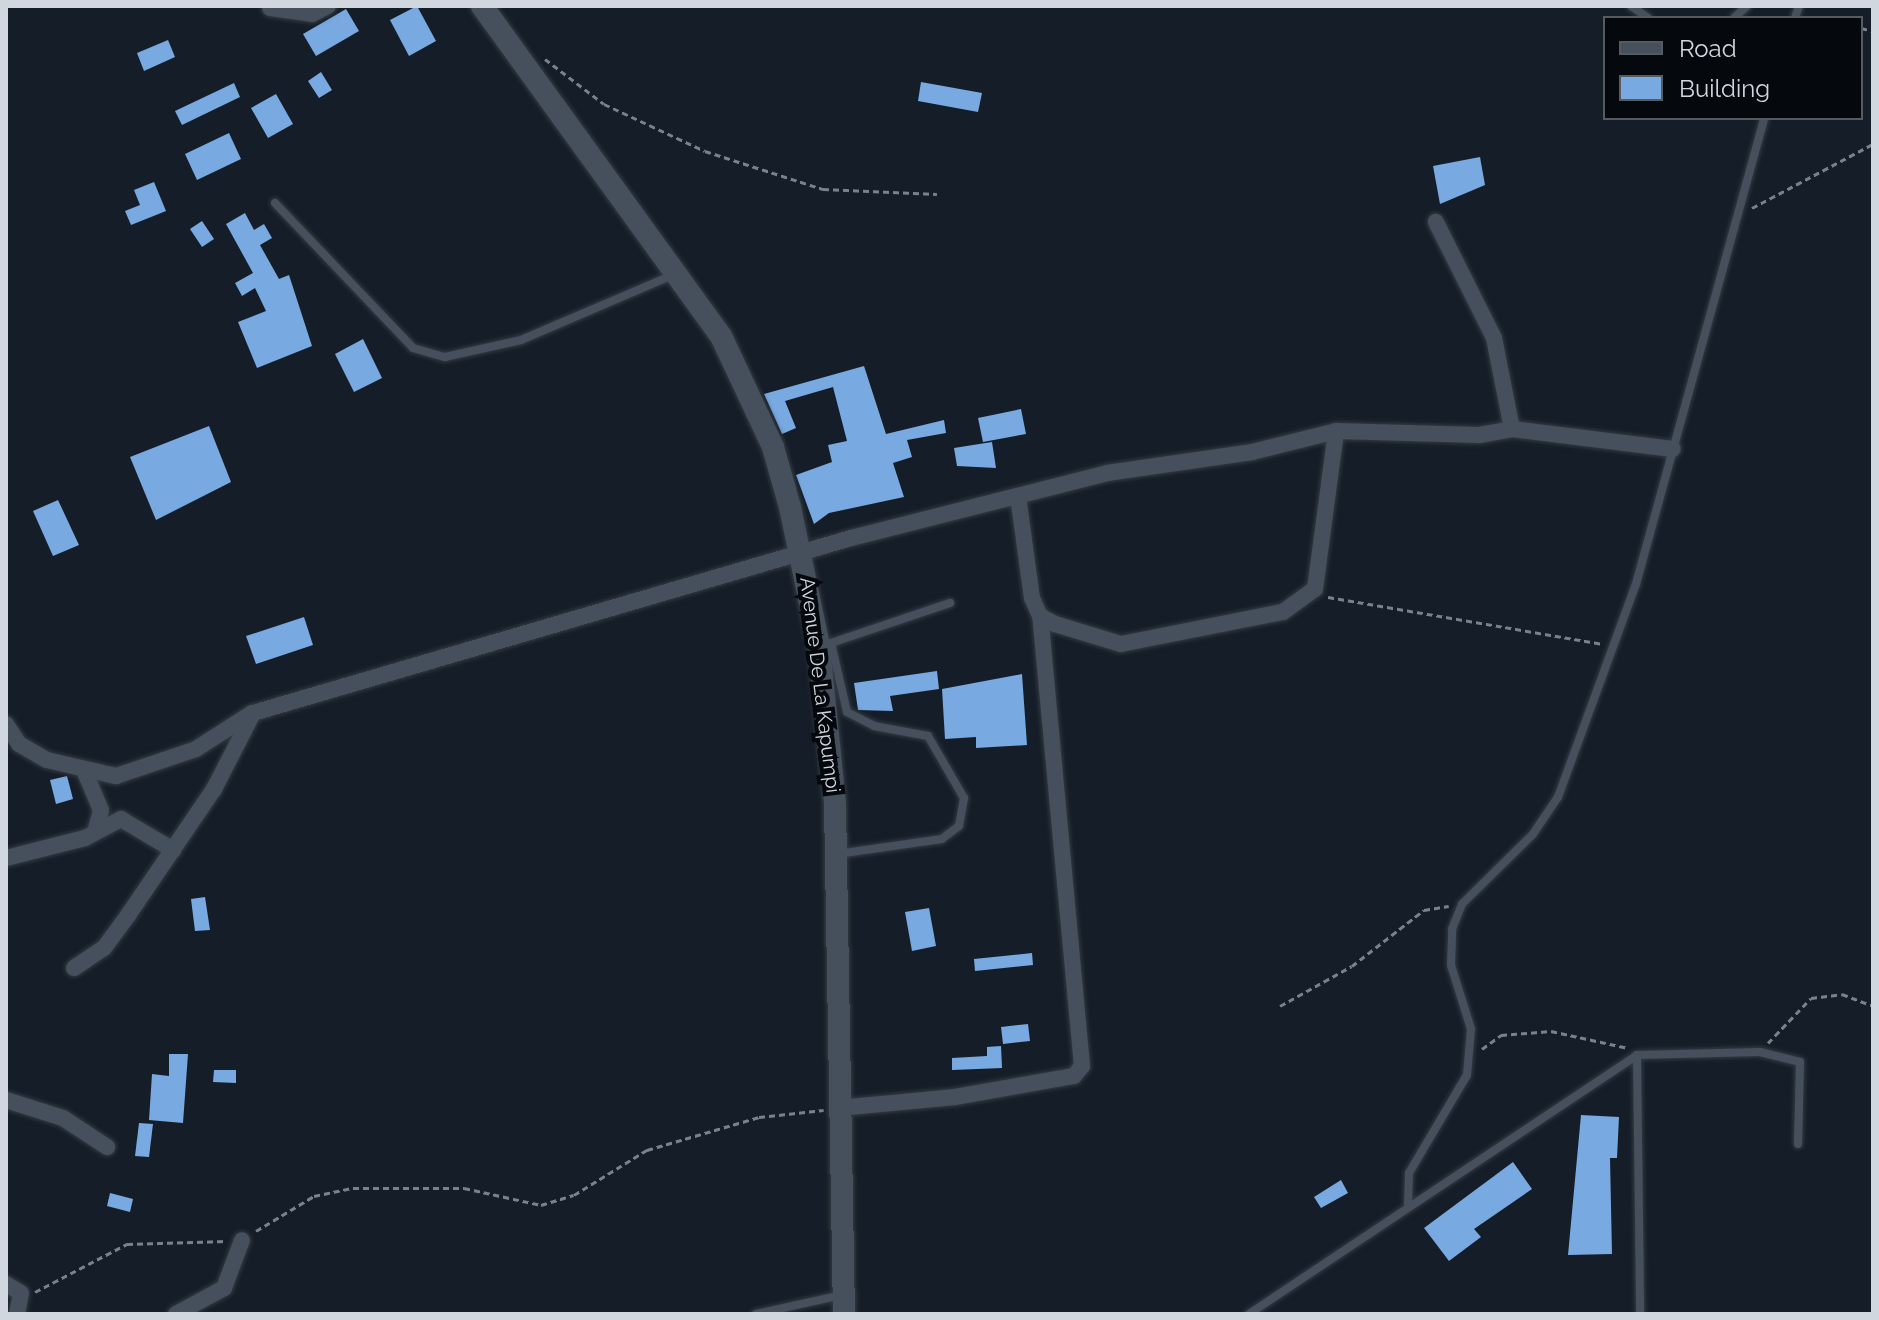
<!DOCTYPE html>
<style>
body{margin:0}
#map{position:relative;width:1879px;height:1320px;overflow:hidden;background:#151e28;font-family:Raleway,sans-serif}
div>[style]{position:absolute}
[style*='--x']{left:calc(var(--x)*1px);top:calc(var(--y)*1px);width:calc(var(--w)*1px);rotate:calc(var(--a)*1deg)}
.building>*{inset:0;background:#79a9e1}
.path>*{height:3px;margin-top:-1.5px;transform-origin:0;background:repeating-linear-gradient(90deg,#798189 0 6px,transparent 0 10px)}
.roads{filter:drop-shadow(0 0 2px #333a42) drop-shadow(0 0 2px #333a42)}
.service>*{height:8px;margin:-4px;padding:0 4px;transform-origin:4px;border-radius:4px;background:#45505c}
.minor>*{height:16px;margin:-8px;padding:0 8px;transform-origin:8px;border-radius:8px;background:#45505c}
.secondary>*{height:22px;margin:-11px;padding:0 11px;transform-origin:11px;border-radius:11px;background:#45505c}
span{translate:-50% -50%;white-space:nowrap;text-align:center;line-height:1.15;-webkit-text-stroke:8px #05080c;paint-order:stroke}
.street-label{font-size:20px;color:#d0d7de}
.frame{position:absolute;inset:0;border:8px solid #d0d7de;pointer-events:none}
.legend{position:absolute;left:1603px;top:16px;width:260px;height:104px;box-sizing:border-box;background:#05080c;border:2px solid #565b60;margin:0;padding:10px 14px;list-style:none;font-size:24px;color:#d0d7de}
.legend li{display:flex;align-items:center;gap:16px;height:40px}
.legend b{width:40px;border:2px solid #565b60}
</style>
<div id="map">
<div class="building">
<div style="clip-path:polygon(417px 6px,436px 41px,409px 56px,390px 20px)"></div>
<div style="clip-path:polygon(346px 9px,359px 31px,316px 56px,303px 34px)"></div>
<div style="clip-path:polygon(168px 40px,175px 57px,144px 71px,137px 53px)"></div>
<div style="clip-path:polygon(321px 72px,332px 90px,319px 98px,308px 81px)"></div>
<div style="clip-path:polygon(921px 82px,982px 93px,978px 112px,918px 101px)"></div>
<div style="clip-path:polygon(234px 83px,240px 97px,182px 125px,175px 111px)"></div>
<div style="clip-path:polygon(276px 94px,293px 124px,268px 138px,251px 108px)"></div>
<div style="clip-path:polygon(229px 133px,241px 159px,197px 180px,185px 154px)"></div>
<div style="clip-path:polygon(1480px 157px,1485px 185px,1440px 204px,1433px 166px)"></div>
<div style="clip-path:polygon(154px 182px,166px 211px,131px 225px,125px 211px,140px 205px,134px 190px)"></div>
<div style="clip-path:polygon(245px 213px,254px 230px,264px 224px,272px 238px,260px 245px,279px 279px,289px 275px,312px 346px,257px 368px,238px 322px,266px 311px,255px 288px,242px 296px,235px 283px,253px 273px,226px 224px)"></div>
<div style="clip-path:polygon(202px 221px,214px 239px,202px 247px,190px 229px)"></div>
<div style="clip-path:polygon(363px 339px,382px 378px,354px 392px,335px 354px)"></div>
<div style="clip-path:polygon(864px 366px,886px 434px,944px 420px,946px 433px,907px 440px,912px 457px,893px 463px,904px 497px,829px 513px,814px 524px,796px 475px,832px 462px,828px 445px,847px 441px,833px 387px,785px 401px,796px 428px,782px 434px,764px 394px)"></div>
<div style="clip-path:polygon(1021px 409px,1026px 434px,983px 442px,978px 418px)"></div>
<div style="clip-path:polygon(209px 426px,231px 482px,156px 520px,130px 457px)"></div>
<div style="clip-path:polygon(992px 442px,996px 468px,957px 466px,954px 448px)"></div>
<div style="clip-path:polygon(58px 500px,79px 545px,53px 556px,33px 511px)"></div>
<div style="clip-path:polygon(304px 617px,313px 645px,256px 664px,246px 636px)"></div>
<div style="clip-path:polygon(937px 671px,939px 689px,890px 696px,893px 711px,858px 710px,854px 683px)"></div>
<div style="clip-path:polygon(1022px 674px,1027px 745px,976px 748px,976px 737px,945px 739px,942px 689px)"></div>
<div style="clip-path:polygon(67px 776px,73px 799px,56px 804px,50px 780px)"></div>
<div style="clip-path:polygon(205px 897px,210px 930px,195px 931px,191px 899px)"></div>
<div style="clip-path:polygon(929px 908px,936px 946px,912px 951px,905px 912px)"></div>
<div style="clip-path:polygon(1032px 953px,1033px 965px,975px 971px,974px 959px)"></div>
<div style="clip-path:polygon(1028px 1024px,1030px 1041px,1003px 1044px,1001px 1027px)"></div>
<div style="clip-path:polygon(1001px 1046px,1002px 1068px,952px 1070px,952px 1058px,987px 1056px,987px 1047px)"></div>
<div style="clip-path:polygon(169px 1054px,188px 1054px,183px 1123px,149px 1120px,152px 1074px,169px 1076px)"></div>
<div style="clip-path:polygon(214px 1070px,236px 1070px,236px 1083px,213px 1082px)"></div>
<div style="clip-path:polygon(1581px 1115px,1619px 1117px,1617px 1158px,1610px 1158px,1612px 1254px,1568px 1255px)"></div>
<div style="clip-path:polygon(139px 1123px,153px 1124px,149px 1157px,135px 1156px)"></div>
<div style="clip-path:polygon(1513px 1162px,1532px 1189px,1474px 1229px,1481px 1237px,1449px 1261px,1424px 1228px)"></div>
<div style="clip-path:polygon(1341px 1180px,1348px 1193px,1321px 1208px,1314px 1197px)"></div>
<div style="clip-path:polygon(110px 1193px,133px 1199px,130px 1212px,107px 1206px)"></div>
</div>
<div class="path">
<div style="--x:1861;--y:28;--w:12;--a:14"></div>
<div style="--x:545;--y:59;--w:74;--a:37.3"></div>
<div style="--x:604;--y:104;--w:111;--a:25"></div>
<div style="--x:705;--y:151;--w:124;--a:17.9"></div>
<div style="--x:823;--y:189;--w:114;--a:2.5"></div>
<div style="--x:1752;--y:208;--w:137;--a:-27.9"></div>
<div style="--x:1328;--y:597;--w:279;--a:9.7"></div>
<div style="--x:1280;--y:1006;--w:82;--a:-29.1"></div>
<div style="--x:1352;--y:966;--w:91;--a:-37.9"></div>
<div style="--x:1424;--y:910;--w:25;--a:-9"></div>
<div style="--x:1768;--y:1043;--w:62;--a:-46.3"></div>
<div style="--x:1811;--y:998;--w:31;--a:-7"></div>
<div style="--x:1842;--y:994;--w:33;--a:21"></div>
<div style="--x:1482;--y:1049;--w:24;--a:-36"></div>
<div style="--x:1501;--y:1035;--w:50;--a:-4.6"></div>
<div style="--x:1551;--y:1031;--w:79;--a:12.4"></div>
<div style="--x:256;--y:1231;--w:68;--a:-31.1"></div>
<div style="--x:314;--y:1196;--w:40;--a:-12"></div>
<div style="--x:353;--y:1188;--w:111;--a:0"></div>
<div style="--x:464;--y:1188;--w:79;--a:12.4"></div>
<div style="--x:541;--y:1205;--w:34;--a:-17"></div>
<div style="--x:574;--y:1195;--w:86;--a:-31.7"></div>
<div style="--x:647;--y:1150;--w:117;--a:-16.4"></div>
<div style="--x:759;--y:1117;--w:65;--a:-6.1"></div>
<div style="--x:35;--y:1292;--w:104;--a:-27.6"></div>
<div style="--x:127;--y:1244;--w:100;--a:-1.7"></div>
</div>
<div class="roads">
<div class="service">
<div style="--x:1631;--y:6;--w:21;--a:35"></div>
<div style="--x:1734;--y:18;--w:18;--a:-43"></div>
<div style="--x:1795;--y:18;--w:13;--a:-72"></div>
<div style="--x:275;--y:203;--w:200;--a:46.4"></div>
<div style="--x:413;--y:348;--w:33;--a:16"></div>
<div style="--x:445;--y:357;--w:78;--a:-12.6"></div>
<div style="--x:521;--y:340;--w:168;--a:-23.2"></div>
<div style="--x:831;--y:643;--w:71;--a:76.9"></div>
<div style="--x:847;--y:712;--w:30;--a:27"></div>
<div style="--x:874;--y:726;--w:55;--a:10.5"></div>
<div style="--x:928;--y:736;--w:72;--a:59.9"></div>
<div style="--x:964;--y:798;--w:28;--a:100"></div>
<div style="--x:959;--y:826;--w:21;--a:143"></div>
<div style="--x:942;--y:839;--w:106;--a:171.9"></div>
<div style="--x:828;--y:644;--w:129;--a:-18.6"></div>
<div style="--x:1637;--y:1055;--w:123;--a:-1.4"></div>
<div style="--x:1760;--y:1052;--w:41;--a:14"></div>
<div style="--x:1800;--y:1062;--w:82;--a:91.4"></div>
<div style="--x:1408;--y:1203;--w:30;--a:-88"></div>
<div style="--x:1409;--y:1173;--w:114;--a:-59.4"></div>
<div style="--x:1467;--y:1075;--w:46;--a:-85"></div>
<div style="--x:1471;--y:1029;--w:67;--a:-107.4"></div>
<div style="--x:1451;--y:965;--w:36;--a:-88"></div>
<div style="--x:1452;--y:929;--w:27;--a:-68"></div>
<div style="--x:1462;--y:904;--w:100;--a:-44.6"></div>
<div style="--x:1533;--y:834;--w:45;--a:-56"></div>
<div style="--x:1558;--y:797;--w:227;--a:-69.9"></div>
<div style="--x:1636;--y:584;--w:483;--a:-74.6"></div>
<div style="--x:756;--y:1314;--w:88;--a:-12.5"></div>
<div style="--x:1249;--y:1314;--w:467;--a:-33.7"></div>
<div style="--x:1637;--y:1055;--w:259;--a:89.3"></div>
</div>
<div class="minor">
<div style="--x:270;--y:8;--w:42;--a:8.1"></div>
<div style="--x:312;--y:14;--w:18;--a:-27"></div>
<div style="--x:1512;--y:429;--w:162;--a:7.1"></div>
<div style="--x:1018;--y:496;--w:103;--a:82.2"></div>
<div style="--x:1032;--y:598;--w:20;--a:66"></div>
<div style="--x:1040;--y:616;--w:17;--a:28"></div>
<div style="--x:1055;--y:624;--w:69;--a:16.9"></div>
<div style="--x:1121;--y:644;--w:165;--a:-11.2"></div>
<div style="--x:1283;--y:612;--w:39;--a:-36"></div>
<div style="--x:1315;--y:589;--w:159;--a:-82.4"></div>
<div style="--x:6;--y:724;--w:24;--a:57"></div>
<div style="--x:19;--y:744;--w:32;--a:30"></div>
<div style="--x:47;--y:760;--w:71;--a:13.1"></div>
<div style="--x:116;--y:776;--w:84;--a:-18.6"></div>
<div style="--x:196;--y:749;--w:67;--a:-32.7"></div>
<div style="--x:84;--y:770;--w:43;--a:67"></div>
<div style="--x:101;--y:810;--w:20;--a:105"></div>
<div style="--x:6;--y:858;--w:81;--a:-14.2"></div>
<div style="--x:85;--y:838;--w:41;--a:-27.8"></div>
<div style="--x:121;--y:819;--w:61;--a:30.8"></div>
<div style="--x:74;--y:968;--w:36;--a:-34"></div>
<div style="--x:104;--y:948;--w:42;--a:-53.7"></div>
<div style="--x:129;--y:914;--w:151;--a:-55.8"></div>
<div style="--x:214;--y:789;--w:85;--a:-62.8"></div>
<div style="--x:253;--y:713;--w:623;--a:-16.31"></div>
<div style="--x:851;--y:538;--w:264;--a:-14.2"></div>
<div style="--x:1107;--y:473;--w:147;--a:-8.2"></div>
<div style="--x:1252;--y:452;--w:87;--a:-14"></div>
<div style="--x:1336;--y:431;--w:143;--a:1.6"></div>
<div style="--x:1479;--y:435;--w:34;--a:-10"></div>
<div style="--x:1512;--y:429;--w:93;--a:-101.2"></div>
<div style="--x:1494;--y:338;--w:130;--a:-116.6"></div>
<div style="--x:6;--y:1100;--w:60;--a:17.5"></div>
<div style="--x:63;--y:1118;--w:53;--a:33.4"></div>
<div style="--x:839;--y:1108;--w:117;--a:-5.4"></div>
<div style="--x:955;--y:1097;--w:121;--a:-10"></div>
<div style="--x:1074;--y:1076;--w:13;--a:-51"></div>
<div style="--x:1082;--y:1066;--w:452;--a:-95.3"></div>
<div style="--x:6;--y:1284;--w:17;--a:31"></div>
<div style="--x:21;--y:1293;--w:21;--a:101"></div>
<div style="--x:176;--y:1314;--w:55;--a:-28.4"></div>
<div style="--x:224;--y:1288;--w:51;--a:-69.4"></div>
</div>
<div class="secondary">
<div style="--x:482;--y:6;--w:407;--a:54.1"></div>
<div style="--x:721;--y:336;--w:123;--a:64.9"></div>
<div style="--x:773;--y:447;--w:62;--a:74.2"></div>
<div style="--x:790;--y:507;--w:142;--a:78.2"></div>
<div style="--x:819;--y:646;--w:159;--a:84.2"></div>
<div style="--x:835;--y:804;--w:510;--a:88.99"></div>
</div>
</div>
<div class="street-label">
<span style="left:820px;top:685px;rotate:83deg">Avenue De La Kapumpi</span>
</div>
<div class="frame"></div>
<ul class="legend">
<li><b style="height:10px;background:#45505c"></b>Road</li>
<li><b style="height:22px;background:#79a9e1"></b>Building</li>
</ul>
</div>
